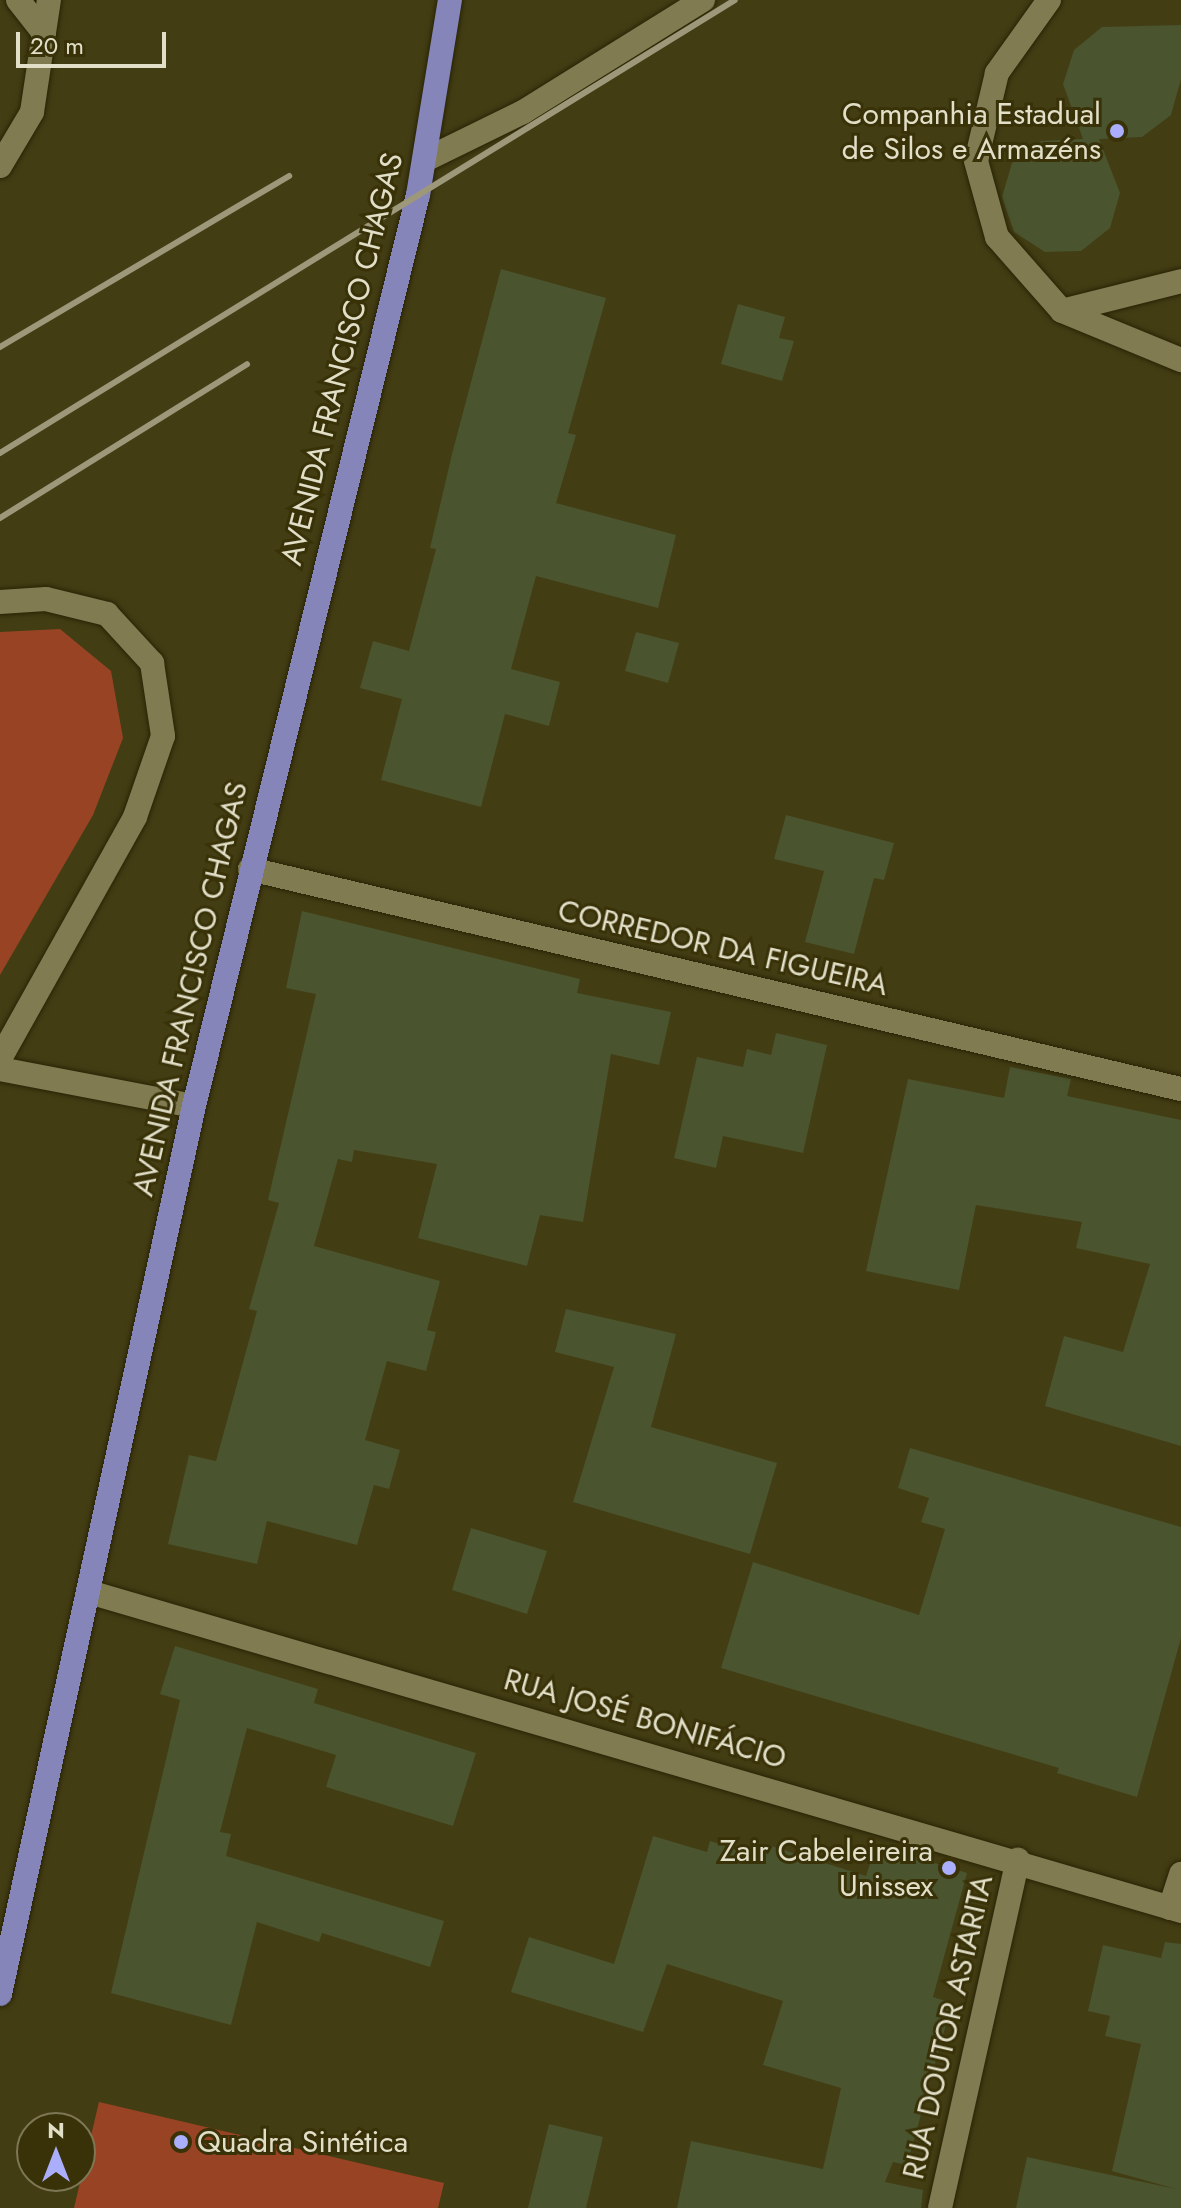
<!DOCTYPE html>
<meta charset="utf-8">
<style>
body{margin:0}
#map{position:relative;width:1181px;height:2208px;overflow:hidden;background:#433d14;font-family:Jost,sans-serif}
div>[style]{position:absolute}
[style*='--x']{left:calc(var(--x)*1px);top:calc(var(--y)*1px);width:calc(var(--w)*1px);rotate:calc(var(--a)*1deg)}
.green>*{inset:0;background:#984424}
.building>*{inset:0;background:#4a542e}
.roads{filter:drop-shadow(0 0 2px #282405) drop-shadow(0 0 2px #282405)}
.minor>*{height:24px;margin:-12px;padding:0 12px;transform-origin:12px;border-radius:12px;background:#817b51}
.major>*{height:24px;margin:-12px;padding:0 12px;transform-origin:12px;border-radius:12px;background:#8685b9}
.rail>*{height:6px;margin:-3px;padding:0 3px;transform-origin:3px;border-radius:3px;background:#9d987a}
.dots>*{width:22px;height:22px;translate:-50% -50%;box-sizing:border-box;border:4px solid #393208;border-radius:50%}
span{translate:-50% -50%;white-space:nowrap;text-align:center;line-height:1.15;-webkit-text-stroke:6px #393208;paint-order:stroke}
.poi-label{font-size:30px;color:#e2dfc9}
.right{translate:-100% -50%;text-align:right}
.left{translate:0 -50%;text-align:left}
.street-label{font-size:30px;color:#e2dfc9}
.north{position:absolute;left:16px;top:2112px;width:80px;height:80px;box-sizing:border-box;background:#393208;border:2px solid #7d7755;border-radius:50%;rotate:0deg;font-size:22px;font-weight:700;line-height:32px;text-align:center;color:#e2dfc9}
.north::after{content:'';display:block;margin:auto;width:28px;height:36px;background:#abaffb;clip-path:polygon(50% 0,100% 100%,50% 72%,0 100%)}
.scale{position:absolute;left:16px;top:32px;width:150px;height:36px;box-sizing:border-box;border:4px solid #e2dfc9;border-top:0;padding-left:10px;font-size:24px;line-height:28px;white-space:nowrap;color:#e2dfc9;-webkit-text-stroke:6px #393208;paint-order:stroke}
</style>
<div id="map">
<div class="green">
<div style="clip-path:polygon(60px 629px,111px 671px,123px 738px,93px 815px,0 975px,0 632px)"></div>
<div style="clip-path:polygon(99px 2102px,444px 2183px,438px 2208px,74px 2208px)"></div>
</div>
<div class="building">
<div style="clip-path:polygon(1181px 25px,1181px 79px,1171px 115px,1142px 137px,1099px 139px,1120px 193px,1110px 228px,1081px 251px,1045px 252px,1014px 232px,1002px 197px,1012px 163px,1041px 141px,1083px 139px,1063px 84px,1074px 50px,1102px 27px)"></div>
<div style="clip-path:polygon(501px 269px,606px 298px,568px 433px,576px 435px,556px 503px,676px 535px,658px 608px,536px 576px,511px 669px,560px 682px,549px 726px,505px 714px,481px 807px,381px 780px,402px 699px,360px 688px,373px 641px,409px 651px,436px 549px,430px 548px,452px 454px)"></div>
<div style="clip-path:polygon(738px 304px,785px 317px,779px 338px,794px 341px,782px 381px,721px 364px)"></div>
<div style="clip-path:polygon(636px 632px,679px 643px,668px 683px,625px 671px)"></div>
<div style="clip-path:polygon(786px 815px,894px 843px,884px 880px,874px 878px,854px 954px,805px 942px,824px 871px,774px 859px)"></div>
<div style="clip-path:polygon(302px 911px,580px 979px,577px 993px,671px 1012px,659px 1065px,611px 1054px,583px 1222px,540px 1215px,527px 1266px,418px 1238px,437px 1164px,354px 1150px,352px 1162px,338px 1159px,314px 1246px,440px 1281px,427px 1330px,436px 1332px,426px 1371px,387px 1361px,365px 1440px,400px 1450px,389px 1489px,374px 1485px,357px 1545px,267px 1521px,257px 1564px,168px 1544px,189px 1455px,216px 1461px,257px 1311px,249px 1309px,279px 1203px,268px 1200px,316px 994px,286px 988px)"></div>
<div style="clip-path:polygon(776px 1033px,827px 1045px,803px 1153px,723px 1136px,716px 1168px,674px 1158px,697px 1057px,743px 1067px,747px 1049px,771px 1055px)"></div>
<div style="clip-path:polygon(1010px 1067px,1071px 1079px,1067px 1096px,1181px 1120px,1181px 1446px,1045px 1406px,1064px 1336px,1123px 1352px,1150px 1264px,1076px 1248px,1082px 1222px,976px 1205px,959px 1290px,866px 1271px,908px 1079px,1004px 1098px)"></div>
<div style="clip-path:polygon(566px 1309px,676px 1334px,651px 1427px,777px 1463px,750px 1554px,573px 1502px,614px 1367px,555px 1352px)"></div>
<div style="clip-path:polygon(910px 1448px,1181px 1527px,1181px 1638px,1137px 1797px,1057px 1773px,1059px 1768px,721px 1668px,753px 1562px,919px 1615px,945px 1529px,921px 1522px,929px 1498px,898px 1488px)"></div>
<div style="clip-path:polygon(471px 1528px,547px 1551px,527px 1614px,452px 1590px)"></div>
<div style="clip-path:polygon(175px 1646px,318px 1689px,314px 1703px,476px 1753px,453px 1826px,326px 1787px,336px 1755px,247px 1728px,220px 1832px,231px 1834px,226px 1856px,444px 1921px,430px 1967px,322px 1933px,319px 1942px,257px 1922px,231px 2025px,111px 1993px,180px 1700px,160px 1694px)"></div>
<div style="clip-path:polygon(653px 1836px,707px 1852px,710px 1841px,764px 1858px,768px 1845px,866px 1876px,876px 1845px,967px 1873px,933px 1997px,952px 2003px,907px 2165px,893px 2162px,885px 2182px,923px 2190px,921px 2208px,677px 2208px,691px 2141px,823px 2169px,841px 2088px,763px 2065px,783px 2001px,667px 1964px,643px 2032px,511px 1992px,529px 1937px,614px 1964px)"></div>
<div style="clip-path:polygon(1165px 1942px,1181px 1944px,1181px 2208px,1016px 2208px,1027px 2157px,1176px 2189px,1112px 2171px,1141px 2044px,1105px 2036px,1110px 2016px,1088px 2011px,1103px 1945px,1161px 1958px)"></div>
<div style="clip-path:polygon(549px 2124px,603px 2137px,586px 2208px,528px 2208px)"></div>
</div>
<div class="roads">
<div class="minor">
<div style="--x:18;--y:0;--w:42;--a:51.8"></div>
<div style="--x:1049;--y:0;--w:90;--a:125.5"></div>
<div style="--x:997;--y:73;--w:90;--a:103.4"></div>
<div style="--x:976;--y:161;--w:79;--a:74.6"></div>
<div style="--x:997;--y:237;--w:98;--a:48.7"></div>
<div style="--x:1062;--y:311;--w:129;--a:22.4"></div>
<div style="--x:425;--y:160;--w:109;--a:-26.1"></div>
<div style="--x:523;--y:112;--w:212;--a:-31.9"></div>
<div style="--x:0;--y:166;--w:63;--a:-59.3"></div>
<div style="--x:32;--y:112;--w:113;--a:-81.4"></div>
<div style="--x:1062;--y:311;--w:123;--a:-14.1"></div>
<div style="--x:0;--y:602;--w:46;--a:-3.7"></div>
<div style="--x:46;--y:599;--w:63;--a:13.8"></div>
<div style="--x:107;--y:614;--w:67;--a:47.4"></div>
<div style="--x:152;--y:663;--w:74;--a:81.4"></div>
<div style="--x:163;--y:736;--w:86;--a:109.1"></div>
<div style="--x:135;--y:817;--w:277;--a:119.2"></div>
<div style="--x:250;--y:869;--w:957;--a:13.3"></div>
<div style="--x:0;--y:1069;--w:197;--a:10.8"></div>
<div style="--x:89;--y:1592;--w:1138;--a:16.28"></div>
<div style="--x:1170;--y:1908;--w:36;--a:-72"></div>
<div style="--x:940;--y:2208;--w:357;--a:-77.4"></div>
</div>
<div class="major">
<div style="--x:0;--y:1994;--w:909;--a:-77.68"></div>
<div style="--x:194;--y:1106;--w:938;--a:-76.19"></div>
<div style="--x:418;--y:195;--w:198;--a:-80.7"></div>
</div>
</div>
<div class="rail">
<div style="--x:0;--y:347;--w:336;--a:-30.6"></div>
<div style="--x:0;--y:453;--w:863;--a:-31.65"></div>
<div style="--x:0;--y:518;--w:291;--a:-31.9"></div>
</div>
<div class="dots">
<div style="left:1117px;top:131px;background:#abaffb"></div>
<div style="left:949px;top:1868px;background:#abaffb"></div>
<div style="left:181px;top:2142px;background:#abaffb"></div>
</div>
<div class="poi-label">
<span class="right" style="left:1101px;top:131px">Companhia Estadual<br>de Silos e Armazéns</span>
<span class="right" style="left:933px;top:1868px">Zair Cabeleireira<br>Unissex</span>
<span class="left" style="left:197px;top:2142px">Quadra Sintética</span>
</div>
<div class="street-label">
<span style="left:342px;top:359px;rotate:-76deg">AVENIDA FRANCISCO CHAGAS</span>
<span style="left:723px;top:948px;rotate:13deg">CORREDOR DA FIGUEIRA</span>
<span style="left:190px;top:989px;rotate:-77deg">AVENIDA FRANCISCO CHAGAS</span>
<span style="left:645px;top:1719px;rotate:16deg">RUA JOSÉ BONIFÁCIO</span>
<span style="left:948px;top:2027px;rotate:-77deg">RUA DOUTOR ASTARITA</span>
</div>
<div class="north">N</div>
<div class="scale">20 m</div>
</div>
